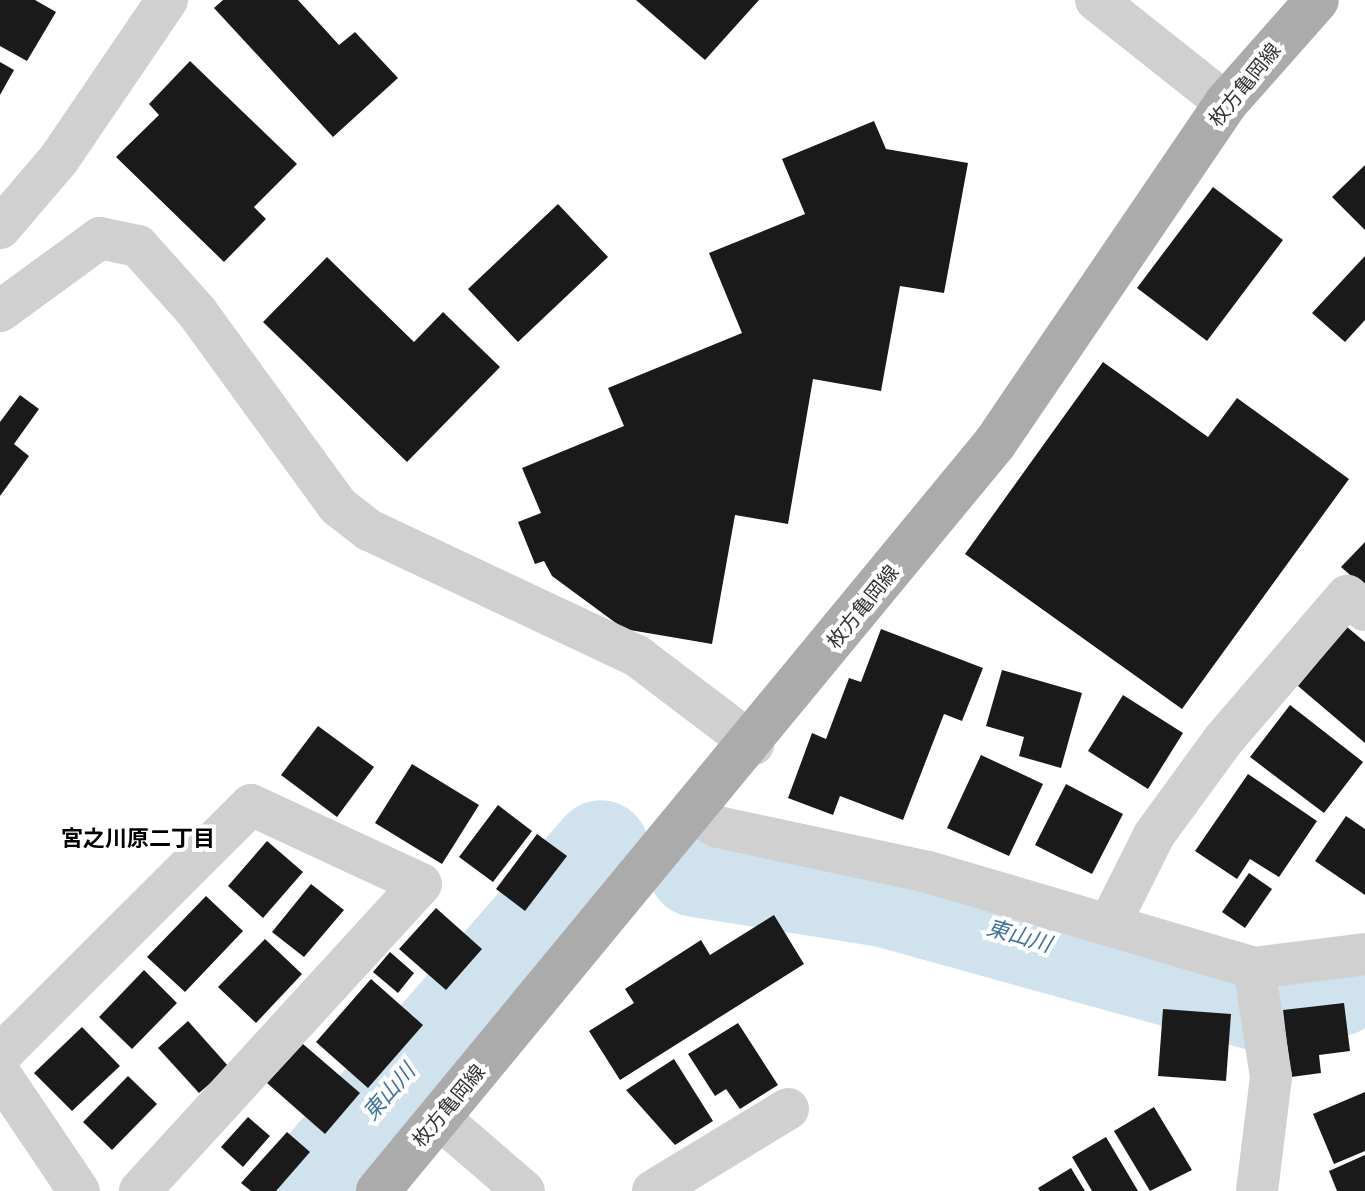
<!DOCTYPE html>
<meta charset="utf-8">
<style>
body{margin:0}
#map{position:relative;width:1365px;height:1191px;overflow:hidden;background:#fff;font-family:"Fira Sans","Noto Sans JP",sans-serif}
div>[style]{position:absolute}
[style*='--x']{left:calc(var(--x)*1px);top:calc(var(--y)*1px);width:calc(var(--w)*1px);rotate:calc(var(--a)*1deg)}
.river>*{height:96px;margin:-48px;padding:0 48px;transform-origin:48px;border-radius:48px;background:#cfe2ee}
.building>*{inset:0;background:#1a1a1a}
.minor>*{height:42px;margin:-21px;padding:0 21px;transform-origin:21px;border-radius:21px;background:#d0d0d0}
.primary>*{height:44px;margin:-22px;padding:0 22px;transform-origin:22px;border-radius:22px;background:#ababab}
span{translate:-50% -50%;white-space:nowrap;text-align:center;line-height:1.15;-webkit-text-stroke:8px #fff;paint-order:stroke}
.street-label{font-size:20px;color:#333}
.neighbourhood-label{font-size:22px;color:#000;font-weight:700}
.water-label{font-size:22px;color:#3f7597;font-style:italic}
</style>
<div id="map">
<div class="river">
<div style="--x:696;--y:869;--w:190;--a:9.1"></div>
<div style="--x:884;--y:899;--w:385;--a:15.5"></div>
<div style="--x:1255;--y:1002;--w:85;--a:-9.5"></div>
<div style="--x:303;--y:1191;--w:454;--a:-49"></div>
</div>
<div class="building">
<div style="clip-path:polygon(0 0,35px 0,56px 12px,27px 61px,0 46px)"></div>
<div style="clip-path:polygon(223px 0,298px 0,339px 45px,355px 32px,398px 78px,333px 137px,214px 8px)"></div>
<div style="clip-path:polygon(636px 0,759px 0,705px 60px)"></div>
<div style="clip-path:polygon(190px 61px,297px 164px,254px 207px,266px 219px,224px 262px,116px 157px,159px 115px,149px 104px)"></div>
<div style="clip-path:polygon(0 62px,14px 70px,0 95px)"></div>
<div style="clip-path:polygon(874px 121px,886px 149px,968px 163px,944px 293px,900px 286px,881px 391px,813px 379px,788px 524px,735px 515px,712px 644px,624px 629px,552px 576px,544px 561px,535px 564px,518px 522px,541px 513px,522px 468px,624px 426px,608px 388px,742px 333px,709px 253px,805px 214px,782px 159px)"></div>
<div style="clip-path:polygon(1365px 165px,1365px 230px,1332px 197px)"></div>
<div style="clip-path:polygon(1213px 187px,1283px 240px,1207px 341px,1137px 288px)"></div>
<div style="clip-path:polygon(558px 204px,608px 257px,518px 342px,468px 289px)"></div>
<div style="clip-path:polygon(1365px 256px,1365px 320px,1345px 342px,1312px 313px)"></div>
<div style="clip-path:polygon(327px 257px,414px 342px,443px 312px,500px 367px,407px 462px,263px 322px)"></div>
<div style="clip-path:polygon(1103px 362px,1208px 437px,1237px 398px,1349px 479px,1182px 709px,965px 554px)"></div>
<div style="clip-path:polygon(20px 395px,39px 409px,14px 444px,29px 456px,0 496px,0 422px)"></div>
<div style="clip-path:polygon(1365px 542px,1365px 588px,1341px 567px)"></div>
<div style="clip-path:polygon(1347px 627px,1365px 642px,1365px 743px,1298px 686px)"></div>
<div style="clip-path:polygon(881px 629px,983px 668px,962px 721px,944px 714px,903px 820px,840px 796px,833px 815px,788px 798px,812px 733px,826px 739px,849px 678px,861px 682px)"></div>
<div style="clip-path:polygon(1002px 670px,1082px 693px,1061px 768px,1019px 756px,1024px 737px,986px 726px)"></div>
<div style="clip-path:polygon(1123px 695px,1183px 733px,1148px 789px,1088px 751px)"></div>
<div style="clip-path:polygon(1290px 705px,1363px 762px,1324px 813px,1250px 757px)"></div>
<div style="clip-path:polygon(318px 726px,374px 767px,337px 817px,281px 775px)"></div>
<div style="clip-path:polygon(981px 755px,1043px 784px,1009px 856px,947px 828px)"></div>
<div style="clip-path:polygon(412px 764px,479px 805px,442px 864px,375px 823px)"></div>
<div style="clip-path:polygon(1248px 774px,1317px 821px,1279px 877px,1250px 859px,1237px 879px,1195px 851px)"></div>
<div style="clip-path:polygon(1066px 784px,1123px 814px,1092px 874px,1035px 845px)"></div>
<div style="clip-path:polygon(498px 805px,532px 831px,493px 882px,459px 857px)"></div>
<div style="clip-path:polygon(1346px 816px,1365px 829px,1365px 895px,1315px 861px)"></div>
<div style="clip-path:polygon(537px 834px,567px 856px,525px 911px,496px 889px)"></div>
<div style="clip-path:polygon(267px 841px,303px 872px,263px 918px,228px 886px)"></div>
<div style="clip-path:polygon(1249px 873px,1272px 889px,1245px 928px,1222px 912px)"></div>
<div style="clip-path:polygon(311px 884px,344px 910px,304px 957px,272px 932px)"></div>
<div style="clip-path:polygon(206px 896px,243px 931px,185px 992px,147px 957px)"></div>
<div style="clip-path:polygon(436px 908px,482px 949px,446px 990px,399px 949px)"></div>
<div style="clip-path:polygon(774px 915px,804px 964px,620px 1080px,589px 1031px,634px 1003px,625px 989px,701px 940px,710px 955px)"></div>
<div style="clip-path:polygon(265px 939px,302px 974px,256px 1023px,218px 987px)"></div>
<div style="clip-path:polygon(390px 952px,414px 973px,398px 993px,373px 972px)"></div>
<div style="clip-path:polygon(144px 970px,177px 1003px,132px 1049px,99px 1017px)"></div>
<div style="clip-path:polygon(371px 979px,423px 1025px,368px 1088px,316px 1042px)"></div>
<div style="clip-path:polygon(1344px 1003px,1350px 1051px,1319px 1055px,1321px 1073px,1291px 1077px,1283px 1010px)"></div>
<div style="clip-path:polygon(1163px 1009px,1231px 1014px,1226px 1081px,1158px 1076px)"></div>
<div style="clip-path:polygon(188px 1021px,229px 1067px,199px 1093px,158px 1048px)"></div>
<div style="clip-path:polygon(738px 1023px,778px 1085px,740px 1109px,726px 1089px,715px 1096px,688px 1054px)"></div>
<div style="clip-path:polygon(82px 1027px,120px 1066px,72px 1111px,34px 1073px)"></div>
<div style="clip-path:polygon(303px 1044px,360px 1093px,325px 1134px,267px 1083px)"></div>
<div style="clip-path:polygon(674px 1059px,713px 1121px,675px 1145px,626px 1090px)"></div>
<div style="clip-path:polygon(128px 1076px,157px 1104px,112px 1150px,83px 1122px)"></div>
<div style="clip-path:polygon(1365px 1092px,1365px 1151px,1334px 1164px,1313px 1114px)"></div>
<div style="clip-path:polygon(1154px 1107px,1192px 1170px,1150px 1191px,1114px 1131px)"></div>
<div style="clip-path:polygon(248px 1117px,270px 1136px,243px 1167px,221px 1147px)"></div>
<div style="clip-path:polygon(287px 1132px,310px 1152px,276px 1191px,251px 1191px,241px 1183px)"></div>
<div style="clip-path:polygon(1106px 1137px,1138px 1191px,1092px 1191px,1072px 1157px)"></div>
<div style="clip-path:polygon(1365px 1155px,1365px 1191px,1337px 1191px,1329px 1171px)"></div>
<div style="clip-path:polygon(1071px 1168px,1085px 1191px,1040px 1191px,1038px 1188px)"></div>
</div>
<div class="minor">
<div style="--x:1096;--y:0;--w:166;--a:38.4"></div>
<div style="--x:0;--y:228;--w:91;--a:-49.5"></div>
<div style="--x:59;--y:159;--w:192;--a:-55.8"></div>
<div style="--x:0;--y:311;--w:124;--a:-36.1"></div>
<div style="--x:100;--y:238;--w:39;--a:12"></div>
<div style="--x:138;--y:246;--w:89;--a:48.2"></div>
<div style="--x:197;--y:312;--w:240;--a:54"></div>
<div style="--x:338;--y:506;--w:39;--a:38"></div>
<div style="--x:369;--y:530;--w:296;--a:25.2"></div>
<div style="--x:637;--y:656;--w:146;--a:37.2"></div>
<div style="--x:692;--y:813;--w:30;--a:28"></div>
<div style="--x:718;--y:827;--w:215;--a:12.1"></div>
<div style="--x:928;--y:872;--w:340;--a:16.4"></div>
<div style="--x:1254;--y:968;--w:112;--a:-7.2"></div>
<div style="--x:1109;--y:925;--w:101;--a:-63.4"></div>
<div style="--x:1154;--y:835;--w:119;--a:-53.9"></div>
<div style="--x:1224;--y:739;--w:189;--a:-49.3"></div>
<div style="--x:1347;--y:596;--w:23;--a:38"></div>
<div style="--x:1254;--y:968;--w:110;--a:81.1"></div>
<div style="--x:1271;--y:1077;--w:115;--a:97"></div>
<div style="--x:0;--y:1055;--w:354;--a:-44.9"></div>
<div style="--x:251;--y:805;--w:187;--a:24.9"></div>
<div style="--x:421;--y:884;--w:416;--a:132.5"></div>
<div style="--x:0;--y:1074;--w:141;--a:56"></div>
<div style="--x:439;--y:1118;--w:112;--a:40.7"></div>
<div style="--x:653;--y:1191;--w:158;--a:-31.3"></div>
</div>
<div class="primary">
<div style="--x:378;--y:1191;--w:970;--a:-50.48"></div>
<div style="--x:995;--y:443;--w:411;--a:-55.8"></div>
<div style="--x:1226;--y:103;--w:137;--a:-48.5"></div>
</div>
<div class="street-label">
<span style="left:1245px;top:85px;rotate:-51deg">枚方亀岡線</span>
<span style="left:863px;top:607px;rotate:-51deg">枚方亀岡線</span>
<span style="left:449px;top:1106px;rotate:-50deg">枚方亀岡線</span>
</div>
<div class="neighbourhood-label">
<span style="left:138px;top:839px">宮之川原二丁目</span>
</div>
<div class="water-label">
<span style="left:1019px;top:936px;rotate:16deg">東山川</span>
<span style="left:389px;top:1092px;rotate:-49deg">東山川</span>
</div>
</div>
